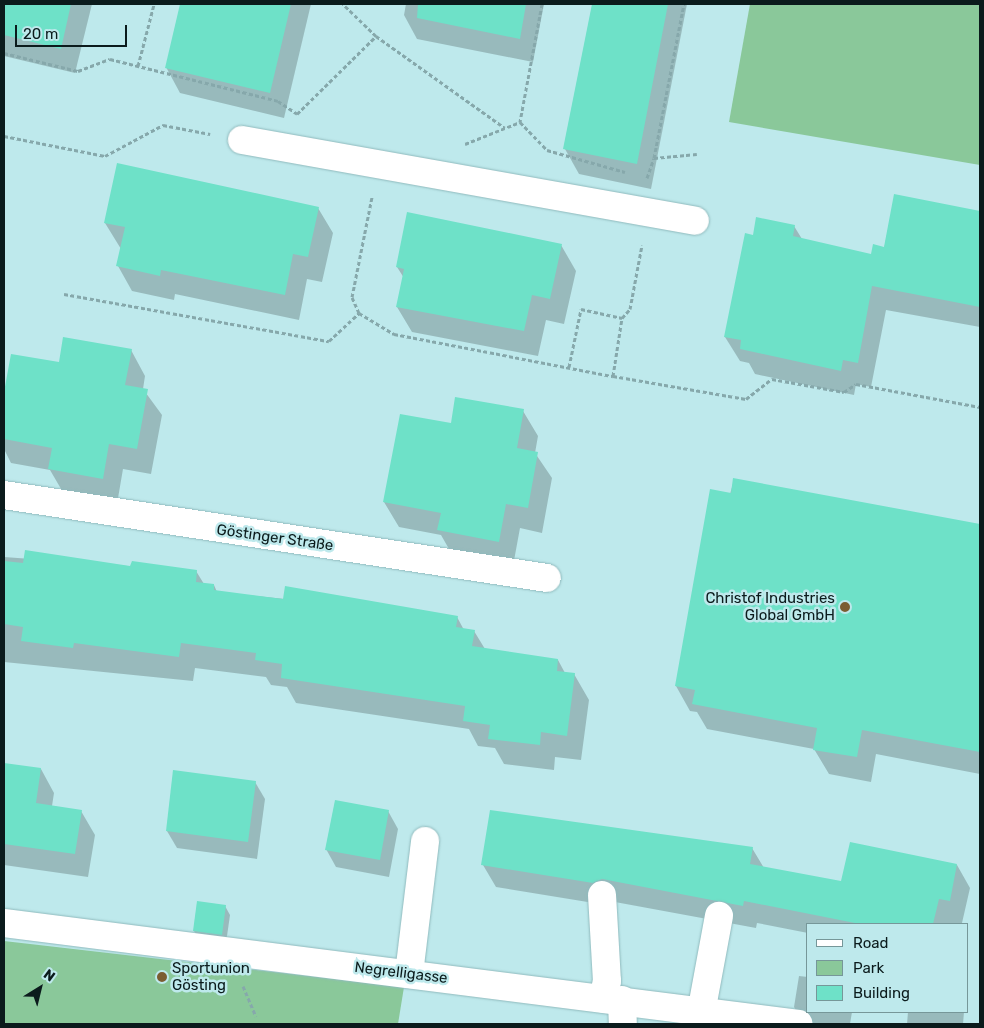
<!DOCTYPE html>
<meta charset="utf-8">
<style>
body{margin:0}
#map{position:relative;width:984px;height:1028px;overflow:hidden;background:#bee9ec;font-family:Rubik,sans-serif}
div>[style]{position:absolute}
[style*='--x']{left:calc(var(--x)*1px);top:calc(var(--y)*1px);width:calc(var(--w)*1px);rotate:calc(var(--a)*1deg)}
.green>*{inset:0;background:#8ac89a}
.shadow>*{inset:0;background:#0003}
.building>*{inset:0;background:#6ee1c8}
.path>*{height:3px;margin-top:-1.5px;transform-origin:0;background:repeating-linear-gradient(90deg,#86a8ab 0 4px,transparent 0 6.5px)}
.roads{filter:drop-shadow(0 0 1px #90babd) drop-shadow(0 0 1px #90babd)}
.minor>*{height:28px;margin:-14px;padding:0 14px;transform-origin:14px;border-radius:14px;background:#fff}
.dots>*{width:14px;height:14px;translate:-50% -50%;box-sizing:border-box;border:2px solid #bee9ec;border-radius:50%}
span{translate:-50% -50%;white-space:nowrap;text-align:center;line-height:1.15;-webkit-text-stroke:5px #bee9ec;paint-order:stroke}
.street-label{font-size:15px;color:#0b1b1c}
.poi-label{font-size:15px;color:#0b1b1c}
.right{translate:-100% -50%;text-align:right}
.left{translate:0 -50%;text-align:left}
.frame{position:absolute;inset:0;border:5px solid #0b1b1c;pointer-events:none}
.legend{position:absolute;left:806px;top:923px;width:162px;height:90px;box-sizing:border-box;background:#bee9ec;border:1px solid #769799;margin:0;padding:6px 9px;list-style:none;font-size:15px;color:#0b1b1c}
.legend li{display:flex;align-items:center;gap:10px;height:25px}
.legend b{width:25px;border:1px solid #769799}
.north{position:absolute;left:15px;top:963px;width:50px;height:50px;-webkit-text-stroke:4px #bee9ec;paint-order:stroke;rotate:36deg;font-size:14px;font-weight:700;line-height:20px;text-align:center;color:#0b1b1c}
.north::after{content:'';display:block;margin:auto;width:18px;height:22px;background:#0b1b1c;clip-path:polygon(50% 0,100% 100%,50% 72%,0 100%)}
.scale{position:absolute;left:15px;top:25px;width:112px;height:22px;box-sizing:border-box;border:2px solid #0b1b1c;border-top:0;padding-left:6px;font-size:15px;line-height:18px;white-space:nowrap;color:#0b1b1c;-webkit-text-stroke:4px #bee9ec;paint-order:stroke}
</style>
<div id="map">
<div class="green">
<div style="clip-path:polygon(750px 4px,980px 4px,980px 165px,729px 122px)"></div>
<div style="clip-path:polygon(4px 941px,404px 987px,398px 1024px,4px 1024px)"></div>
</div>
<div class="shadow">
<div style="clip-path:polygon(4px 4px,92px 4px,75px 73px,4px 56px)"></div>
<div style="clip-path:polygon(181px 4px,311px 4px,284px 118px,180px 93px,166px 67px)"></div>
<div style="clip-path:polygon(406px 4px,544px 4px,533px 62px,417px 39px,404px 15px)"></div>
<div style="clip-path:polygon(593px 4px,687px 4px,651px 189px,579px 174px,565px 149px)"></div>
<div style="clip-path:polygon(895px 195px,980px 212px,980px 327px,886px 310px,871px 387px,856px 384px,854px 395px,755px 374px,749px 363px,740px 361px,725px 337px,754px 236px,794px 226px,802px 239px,872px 256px,884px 249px)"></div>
<div style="clip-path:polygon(318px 208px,333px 233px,322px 282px,307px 279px,299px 320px,175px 294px,174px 300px,132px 291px,118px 266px,121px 249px,105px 223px)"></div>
<div style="clip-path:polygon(561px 245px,576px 271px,564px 324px,546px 320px,538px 356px,412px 332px,397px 307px,404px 278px,397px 267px)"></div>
<div style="clip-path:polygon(131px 350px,145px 376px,143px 389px,162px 415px,151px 474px,123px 469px,117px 504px,64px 494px,50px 470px,11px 463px,4px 449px,4px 399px,12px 355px,60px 364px)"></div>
<div style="clip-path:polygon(523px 411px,538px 436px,535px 453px,552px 478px,542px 533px,520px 528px,513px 566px,453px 556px,441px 535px,399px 527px,384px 502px,452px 425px)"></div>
<div style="clip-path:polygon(734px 480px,980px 525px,980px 774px,876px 754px,871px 782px,829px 774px,814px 749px,707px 729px,697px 712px,690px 711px,676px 686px)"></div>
<div style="clip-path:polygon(4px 557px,196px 571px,204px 584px,214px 585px,217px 592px,457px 617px,464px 630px,474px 631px,485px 649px,558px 660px,565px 673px,574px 674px,589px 700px,581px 760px,555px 757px,554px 770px,504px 764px,495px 748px,478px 746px,469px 729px,296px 703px,287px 687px,271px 685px,266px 677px,195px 668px,193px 681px,4px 662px)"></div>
<div style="clip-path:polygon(4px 764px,41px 769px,54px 793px,52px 806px,81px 811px,95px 835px,88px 877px,4px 865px)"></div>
<div style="clip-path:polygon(255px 782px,265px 799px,257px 859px,177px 848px,167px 831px)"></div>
<div style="clip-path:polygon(388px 811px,398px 829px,389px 877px,336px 867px,326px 849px)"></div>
<div style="clip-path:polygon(752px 848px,764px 868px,842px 883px,957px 865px,970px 888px,962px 923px,808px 924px,808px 933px,757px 923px,756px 928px,615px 902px,606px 905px,496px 887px,483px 865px)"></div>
<div style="clip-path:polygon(225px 906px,230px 915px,226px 943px,199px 939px,194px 931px)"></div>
<div style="clip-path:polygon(799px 976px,808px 977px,808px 1012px,852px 1012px,850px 1024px,804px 1023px,794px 1007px)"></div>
<div style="clip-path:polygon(908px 1012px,964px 1012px,963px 1024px,907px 1024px)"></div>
</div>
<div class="building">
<div style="clip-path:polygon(4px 4px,71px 4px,61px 49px,4px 35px)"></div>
<div style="clip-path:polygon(180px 4px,291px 4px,270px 93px,165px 68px)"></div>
<div style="clip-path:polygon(418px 4px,526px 4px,520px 39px,417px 18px)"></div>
<div style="clip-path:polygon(592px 4px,668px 4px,637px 164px,563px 149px)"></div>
<div style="clip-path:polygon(117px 163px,319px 207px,308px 257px,293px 254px,285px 295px,161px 270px,160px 276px,116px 266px,125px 227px,104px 223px)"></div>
<div style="clip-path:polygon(894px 194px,980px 211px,980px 307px,872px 286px,858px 363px,843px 360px,841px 371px,740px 349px,741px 340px,724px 337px,745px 233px,753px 235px,756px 217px,795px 225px,793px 236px,871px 254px,873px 244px,884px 247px)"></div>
<div style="clip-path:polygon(407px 212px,562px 244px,550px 299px,532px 295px,524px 331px,396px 307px,404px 269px,396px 267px)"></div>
<div style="clip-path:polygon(63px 337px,132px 349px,125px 385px,148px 389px,137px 449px,109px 444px,103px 479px,48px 469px,52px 448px,4px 439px,4px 392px,11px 354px,59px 362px)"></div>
<div style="clip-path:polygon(455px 397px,524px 409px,517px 448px,538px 452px,528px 508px,506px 504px,499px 542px,437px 530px,441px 513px,383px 502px,400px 414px,451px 423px)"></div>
<div style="clip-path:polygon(733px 478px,980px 524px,980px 752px,862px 730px,857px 757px,813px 750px,817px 728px,692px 704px,695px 690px,675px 686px,710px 489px,731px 493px)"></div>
<div style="clip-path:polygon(25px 550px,130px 566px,132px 561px,197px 570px,196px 582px,214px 584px,214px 590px,283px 599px,285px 586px,458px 616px,456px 627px,475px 630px,472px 646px,558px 659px,557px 671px,575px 673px,567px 736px,541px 732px,540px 745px,488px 739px,490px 725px,463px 721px,465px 706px,281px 678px,282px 664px,255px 660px,256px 653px,181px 643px,179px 657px,74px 643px,73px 648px,21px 641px,23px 627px,4px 624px,4px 561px,23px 563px)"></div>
<div style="clip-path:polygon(4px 763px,41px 768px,36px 803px,82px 810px,75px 854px,4px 844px)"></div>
<div style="clip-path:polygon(173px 770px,256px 781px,248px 842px,166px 831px)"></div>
<div style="clip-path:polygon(335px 800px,389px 810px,380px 860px,325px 850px)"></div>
<div style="clip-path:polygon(490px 810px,753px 847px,750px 864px,841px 881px,850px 842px,957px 864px,950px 901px,939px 899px,933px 924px,860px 924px,744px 901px,743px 906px,602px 879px,593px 883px,481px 865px)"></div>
<div style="clip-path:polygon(197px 901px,226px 905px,222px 935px,193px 931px)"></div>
</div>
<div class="path">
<div style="--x:542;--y:4;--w:120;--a:100.6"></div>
<div style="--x:520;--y:122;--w:39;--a:46"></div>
<div style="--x:547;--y:150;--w:81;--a:15.8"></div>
<div style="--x:376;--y:36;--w:158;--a:35.5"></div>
<div style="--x:4;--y:53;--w:76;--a:13.7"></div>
<div style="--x:78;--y:71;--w:34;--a:-21"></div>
<div style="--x:110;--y:59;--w:173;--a:14"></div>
<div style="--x:278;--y:101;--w:23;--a:34"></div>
<div style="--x:138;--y:66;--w:64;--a:-75.5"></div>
<div style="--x:297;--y:114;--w:111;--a:-44.6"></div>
<div style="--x:376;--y:36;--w:46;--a:-135.9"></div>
<div style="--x:4;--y:136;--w:103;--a:11.2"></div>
<div style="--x:105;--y:156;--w:66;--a:-28.1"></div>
<div style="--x:163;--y:125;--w:48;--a:10.8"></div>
<div style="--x:465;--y:144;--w:59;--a:-21.8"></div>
<div style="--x:654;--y:158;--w:157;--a:-79"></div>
<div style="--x:647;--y:178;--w:21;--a:-71"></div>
<div style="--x:654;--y:158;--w:43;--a:-5.3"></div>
<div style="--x:64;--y:294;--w:269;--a:10.1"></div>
<div style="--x:329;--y:341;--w:41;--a:-43"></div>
<div style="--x:359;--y:313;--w:17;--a:-114"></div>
<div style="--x:352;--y:297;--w:102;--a:-78.7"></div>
<div style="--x:359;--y:313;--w:41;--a:31"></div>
<div style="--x:394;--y:334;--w:223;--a:10.9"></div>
<div style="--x:613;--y:376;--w:59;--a:-81.2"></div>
<div style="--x:569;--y:367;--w:59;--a:-78.3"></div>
<div style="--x:581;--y:309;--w:42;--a:12.4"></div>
<div style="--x:622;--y:318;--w:12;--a:-48"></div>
<div style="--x:630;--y:309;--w:65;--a:-79.4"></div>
<div style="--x:613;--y:376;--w:135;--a:9.8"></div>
<div style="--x:746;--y:399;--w:33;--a:-38"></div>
<div style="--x:772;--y:379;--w:73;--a:10.2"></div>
<div style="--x:844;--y:392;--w:14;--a:-34"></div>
<div style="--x:856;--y:384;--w:126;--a:10.5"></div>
<div style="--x:243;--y:986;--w:33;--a:67"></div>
</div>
<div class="roads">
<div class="minor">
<div style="--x:242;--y:140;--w:460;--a:10.1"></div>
<div style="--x:4;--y:495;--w:549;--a:8.69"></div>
<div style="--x:602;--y:895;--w:86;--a:86.7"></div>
<div style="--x:607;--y:981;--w:18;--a:103"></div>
<div style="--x:4;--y:923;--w:801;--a:7.24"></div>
<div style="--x:409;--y:974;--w:134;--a:-83.1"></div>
<div style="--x:622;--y:1000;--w:24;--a:88"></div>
<div style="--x:701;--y:1013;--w:99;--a:-79.5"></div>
</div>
</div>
<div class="dots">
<div style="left:845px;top:607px;background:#7b5d31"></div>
<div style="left:162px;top:977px;background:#7b5d31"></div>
</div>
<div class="street-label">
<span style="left:275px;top:538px;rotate:8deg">Göstinger Straße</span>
<span style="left:401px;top:973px;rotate:7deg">Negrelligasse</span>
</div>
<div class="poi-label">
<span class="right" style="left:835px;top:607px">Christof Industries<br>Global GmbH</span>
<span class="left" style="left:172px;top:977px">Sportunion<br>Gösting</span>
</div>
<div class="frame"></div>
<ul class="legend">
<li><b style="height:6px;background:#fff"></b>Road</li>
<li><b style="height:14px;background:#8ac89a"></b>Park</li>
<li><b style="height:14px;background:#6ee1c8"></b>Building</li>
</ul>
<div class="north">N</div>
<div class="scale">20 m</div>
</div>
